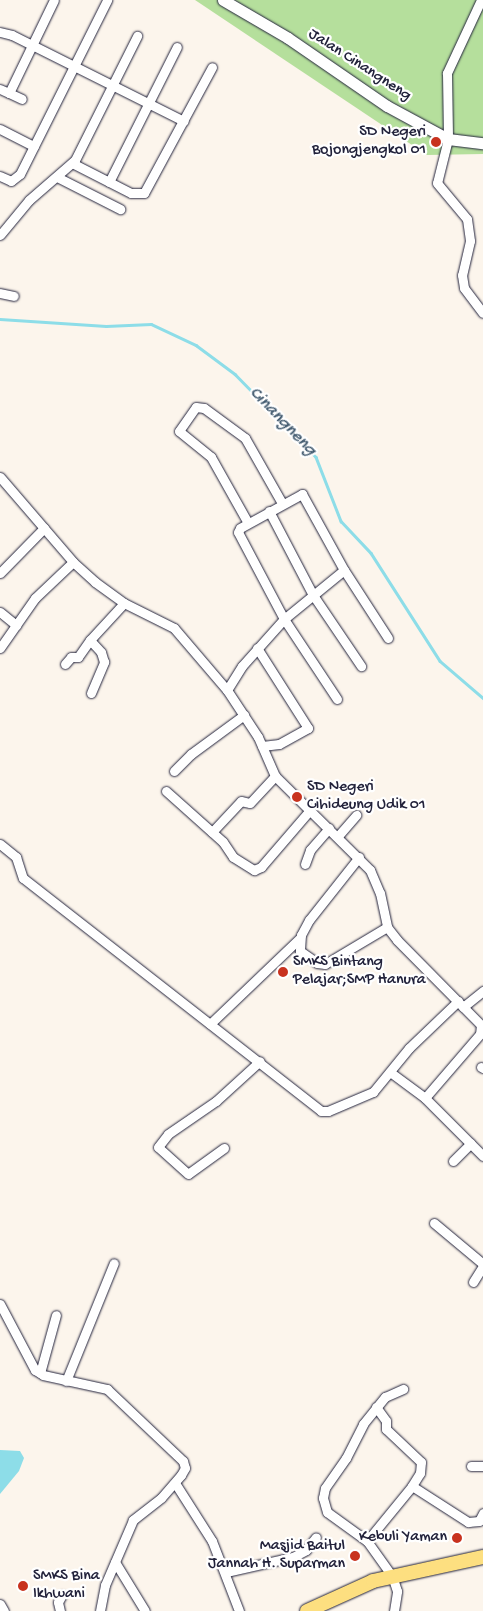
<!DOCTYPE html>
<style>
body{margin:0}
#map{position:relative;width:483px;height:1611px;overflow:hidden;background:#fcf5ec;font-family:"Gochi Hand",sans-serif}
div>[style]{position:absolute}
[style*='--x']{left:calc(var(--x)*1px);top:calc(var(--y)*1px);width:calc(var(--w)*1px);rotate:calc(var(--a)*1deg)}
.green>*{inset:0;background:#b5df9c}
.water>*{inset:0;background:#8ddde8}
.stream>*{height:2.5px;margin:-1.25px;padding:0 1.25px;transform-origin:1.25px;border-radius:1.25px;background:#8ddde8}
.roads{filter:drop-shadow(0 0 1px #22223b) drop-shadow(0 0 1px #22223b)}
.minor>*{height:9px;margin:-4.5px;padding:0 4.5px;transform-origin:4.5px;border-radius:4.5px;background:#fff}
.tertiary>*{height:11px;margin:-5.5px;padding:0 5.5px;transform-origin:5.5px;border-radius:5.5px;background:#fff}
.trunk>*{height:14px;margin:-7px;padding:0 7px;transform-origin:7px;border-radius:7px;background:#fddf80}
.dots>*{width:14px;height:14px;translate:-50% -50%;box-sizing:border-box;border:2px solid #fff;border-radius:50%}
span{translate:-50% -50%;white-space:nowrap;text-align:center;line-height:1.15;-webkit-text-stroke:4.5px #fff;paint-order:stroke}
.street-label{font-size:16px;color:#22223b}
.poi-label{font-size:16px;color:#22223b}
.right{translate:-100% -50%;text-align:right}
.left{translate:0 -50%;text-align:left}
.water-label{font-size:18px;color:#425a6f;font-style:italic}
</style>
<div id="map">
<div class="green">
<div style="clip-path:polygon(195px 0,483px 0,483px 154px,427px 155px)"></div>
</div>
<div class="water">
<div style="clip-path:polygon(0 1450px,20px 1451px,24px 1458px,19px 1471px,0 1494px)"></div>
</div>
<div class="stream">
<div style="--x:0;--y:319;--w:106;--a:3.8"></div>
<div style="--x:106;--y:326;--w:45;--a:-2.5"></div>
<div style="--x:151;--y:324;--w:50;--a:25"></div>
<div style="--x:196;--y:345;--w:49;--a:36.6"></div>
<div style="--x:235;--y:374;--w:116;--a:45.7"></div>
<div style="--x:316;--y:457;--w:69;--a:68.7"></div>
<div style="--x:341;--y:521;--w:44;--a:46.8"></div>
<div style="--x:371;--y:553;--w:128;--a:57.4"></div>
<div style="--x:440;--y:661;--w:57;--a:40.7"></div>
</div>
<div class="roads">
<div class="minor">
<div style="--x:481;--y:0;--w:81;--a:115"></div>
<div style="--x:447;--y:73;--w:66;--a:89.1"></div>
<div style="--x:448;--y:139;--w:45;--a:104"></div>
<div style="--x:437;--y:183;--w:47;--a:50.2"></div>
<div style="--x:467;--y:219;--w:22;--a:82"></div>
<div style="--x:470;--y:241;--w:35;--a:103"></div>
<div style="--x:462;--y:275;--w:13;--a:81"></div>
<div style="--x:464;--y:288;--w:31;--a:53"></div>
<div style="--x:0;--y:32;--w:12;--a:14"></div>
<div style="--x:12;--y:35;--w:192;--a:26.6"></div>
<div style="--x:0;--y:89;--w:10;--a:24"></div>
<div style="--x:9;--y:93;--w:103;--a:-64.2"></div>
<div style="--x:9;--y:93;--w:14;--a:25"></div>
<div style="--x:0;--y:129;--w:38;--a:27"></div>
<div style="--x:72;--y:163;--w:66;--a:27"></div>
<div style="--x:131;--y:193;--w:13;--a:0"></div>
<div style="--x:144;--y:193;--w:143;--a:-61.6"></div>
<div style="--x:0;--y:176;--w:12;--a:24"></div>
<div style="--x:11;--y:181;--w:11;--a:-38"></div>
<div style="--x:20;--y:174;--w:195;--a:-63.4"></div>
<div style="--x:57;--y:177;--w:71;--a:26.9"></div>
<div style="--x:109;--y:182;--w:151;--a:-63.3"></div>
<div style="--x:0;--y:235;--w:45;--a:-50.4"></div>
<div style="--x:29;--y:200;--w:61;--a:-41"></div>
<div style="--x:75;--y:160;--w:139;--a:-63.4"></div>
<div style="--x:0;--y:293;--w:14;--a:12"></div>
<div style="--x:0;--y:477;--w:112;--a:49.3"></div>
<div style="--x:73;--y:562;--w:30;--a:42"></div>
<div style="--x:95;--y:582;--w:36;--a:36"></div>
<div style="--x:124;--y:603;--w:56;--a:26.6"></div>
<div style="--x:174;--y:628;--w:82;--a:49.5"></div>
<div style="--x:227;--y:690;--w:56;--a:56.6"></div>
<div style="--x:258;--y:737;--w:43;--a:66.4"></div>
<div style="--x:275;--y:776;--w:134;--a:44.7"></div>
<div style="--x:370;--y:870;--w:25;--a:67"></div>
<div style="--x:380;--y:893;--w:35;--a:78"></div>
<div style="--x:387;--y:927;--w:16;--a:52"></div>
<div style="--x:397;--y:940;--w:120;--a:45.3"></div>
<div style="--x:481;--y:1025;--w:9;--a:96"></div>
<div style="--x:480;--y:1034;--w:84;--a:130.7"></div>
<div style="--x:425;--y:1098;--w:82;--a:45"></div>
<div style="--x:269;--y:511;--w:95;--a:62.4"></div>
<div style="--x:313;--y:595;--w:86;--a:55.9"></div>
<div style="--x:248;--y:523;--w:76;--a:-119.3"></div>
<div style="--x:211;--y:457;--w:41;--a:-140.9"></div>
<div style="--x:179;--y:431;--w:29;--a:-55"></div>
<div style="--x:196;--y:407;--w:8;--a:7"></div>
<div style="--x:204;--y:408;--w:51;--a:36.2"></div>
<div style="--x:245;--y:438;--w:75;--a:60.4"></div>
<div style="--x:0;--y:573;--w:63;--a:-45.6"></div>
<div style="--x:0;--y:612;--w:21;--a:39"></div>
<div style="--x:0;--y:648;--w:61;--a:-55"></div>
<div style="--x:35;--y:598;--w:52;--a:-43.5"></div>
<div style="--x:257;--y:648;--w:95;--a:57.5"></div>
<div style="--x:308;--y:728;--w:33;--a:151"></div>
<div style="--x:279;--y:744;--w:17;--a:173"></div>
<div style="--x:65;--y:664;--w:9;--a:-49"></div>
<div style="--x:71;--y:657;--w:7;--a:0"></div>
<div style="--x:78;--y:657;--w:21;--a:-55"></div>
<div style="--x:227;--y:690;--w:28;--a:-58"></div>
<div style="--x:242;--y:666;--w:63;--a:-48.2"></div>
<div style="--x:284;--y:619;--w:77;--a:-39.2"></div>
<div style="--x:344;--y:570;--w:81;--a:57.1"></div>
<div style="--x:91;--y:693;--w:34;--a:-67"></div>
<div style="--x:104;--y:662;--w:10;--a:-107"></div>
<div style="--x:101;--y:652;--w:16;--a:-133"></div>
<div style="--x:90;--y:640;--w:50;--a:-47.4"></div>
<div style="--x:337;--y:699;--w:96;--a:-123.5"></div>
<div style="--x:284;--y:619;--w:98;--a:-117.9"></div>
<div style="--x:238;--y:532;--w:4;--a:-63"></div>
<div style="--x:240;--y:528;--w:71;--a:-28.7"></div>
<div style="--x:302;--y:494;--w:87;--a:61.1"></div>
<div style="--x:174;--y:771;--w:24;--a:-45"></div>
<div style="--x:191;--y:754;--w:66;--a:-36.3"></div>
<div style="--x:166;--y:791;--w:76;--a:41.8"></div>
<div style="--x:223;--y:842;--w:18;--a:56"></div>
<div style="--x:233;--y:857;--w:25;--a:32"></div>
<div style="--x:254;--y:870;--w:8;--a:-23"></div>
<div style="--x:261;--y:867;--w:75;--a:-49.3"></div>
<div style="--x:212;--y:832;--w:42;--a:-46.9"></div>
<div style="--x:241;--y:801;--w:9;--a:13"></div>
<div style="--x:250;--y:803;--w:37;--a:-47"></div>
<div style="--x:338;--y:836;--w:28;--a:-49"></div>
<div style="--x:0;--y:844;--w:21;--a:39"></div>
<div style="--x:16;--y:857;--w:22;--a:72"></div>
<div style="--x:23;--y:878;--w:378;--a:38"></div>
<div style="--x:321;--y:1111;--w:7;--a:0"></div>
<div style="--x:328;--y:1111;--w:49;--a:-22.9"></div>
<div style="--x:373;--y:1092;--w:57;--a:-50.7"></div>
<div style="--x:409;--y:1048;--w:68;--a:-43.8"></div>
<div style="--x:359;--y:857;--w:80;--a:128.4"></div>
<div style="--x:309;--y:920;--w:17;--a:118"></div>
<div style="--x:301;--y:935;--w:16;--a:94"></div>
<div style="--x:300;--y:951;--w:21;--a:35"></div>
<div style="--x:317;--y:963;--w:8;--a:7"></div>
<div style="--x:325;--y:964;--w:72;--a:-30.8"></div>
<div style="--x:305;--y:864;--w:15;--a:-70"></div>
<div style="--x:310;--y:850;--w:29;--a:-49"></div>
<div style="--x:463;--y:1007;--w:26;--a:-39"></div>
<div style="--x:210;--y:1024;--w:124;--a:-43.7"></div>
<div style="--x:481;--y:1067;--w:2;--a:27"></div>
<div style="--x:390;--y:1072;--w:44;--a:36.6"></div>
<div style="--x:224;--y:1148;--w:44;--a:144.2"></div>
<div style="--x:188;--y:1174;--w:40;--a:-138"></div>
<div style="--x:158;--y:1147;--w:16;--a:-52"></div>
<div style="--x:168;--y:1134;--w:58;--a:-34.5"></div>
<div style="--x:216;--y:1101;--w:59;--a:-42.3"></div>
<div style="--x:453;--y:1161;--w:25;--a:-45"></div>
<div style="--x:434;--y:1223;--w:64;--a:39.9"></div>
<div style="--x:473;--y:1282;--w:19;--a:-58"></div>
<div style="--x:0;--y:1304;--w:75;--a:62.1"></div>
<div style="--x:35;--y:1370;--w:9;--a:32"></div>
<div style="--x:43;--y:1375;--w:66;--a:12.3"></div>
<div style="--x:107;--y:1389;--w:105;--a:43.5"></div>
<div style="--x:183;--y:1461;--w:7;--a:74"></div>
<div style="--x:185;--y:1468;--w:8;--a:120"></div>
<div style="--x:181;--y:1475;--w:30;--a:131"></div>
<div style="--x:161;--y:1498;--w:36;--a:142"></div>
<div style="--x:133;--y:1520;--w:71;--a:113.3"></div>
<div style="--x:105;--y:1585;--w:26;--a:101"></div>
<div style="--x:40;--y:1373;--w:60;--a:-74.6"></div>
<div style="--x:66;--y:1381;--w:127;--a:-67.9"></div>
<div style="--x:376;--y:1407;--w:17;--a:54"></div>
<div style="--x:386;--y:1421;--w:8;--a:90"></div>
<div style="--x:386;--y:1429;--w:48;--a:43.3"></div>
<div style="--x:421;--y:1462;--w:11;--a:95"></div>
<div style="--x:420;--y:1473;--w:15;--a:122"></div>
<div style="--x:471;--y:1466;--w:12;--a:0"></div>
<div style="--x:175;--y:1483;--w:69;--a:57.5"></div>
<div style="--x:212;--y:1541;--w:75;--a:68.9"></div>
<div style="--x:367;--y:1541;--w:71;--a:-50.7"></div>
<div style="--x:412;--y:1486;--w:67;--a:32.7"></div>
<div style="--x:468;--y:1522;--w:11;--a:-5"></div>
<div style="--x:479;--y:1521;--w:9;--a:-63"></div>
<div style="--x:115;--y:1562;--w:57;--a:58.5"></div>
<div style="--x:226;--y:1572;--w:69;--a:-12.6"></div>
<div style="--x:293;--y:1557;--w:15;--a:-28"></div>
<div style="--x:306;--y:1550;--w:16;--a:-52"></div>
<div style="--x:0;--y:1604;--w:8;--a:60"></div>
<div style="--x:60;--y:1611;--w:9;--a:-103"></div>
<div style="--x:58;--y:1602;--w:8;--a:-60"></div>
<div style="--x:394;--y:1611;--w:20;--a:-81"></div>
<div style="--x:397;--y:1591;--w:16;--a:-108"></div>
<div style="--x:392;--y:1576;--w:43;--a:-125.5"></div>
<div style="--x:367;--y:1541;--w:49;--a:-144.1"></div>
<div style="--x:327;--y:1512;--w:15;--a:-106"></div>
<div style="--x:323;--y:1498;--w:10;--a:-79"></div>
<div style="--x:325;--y:1488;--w:37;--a:-55"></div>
<div style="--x:346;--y:1458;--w:38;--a:-63"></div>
<div style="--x:363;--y:1424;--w:35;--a:-51"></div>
<div style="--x:385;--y:1397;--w:20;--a:-24"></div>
</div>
<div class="tertiary">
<div style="--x:223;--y:0;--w:75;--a:30.3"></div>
<div style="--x:288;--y:38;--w:120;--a:34.5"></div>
<div style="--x:387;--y:106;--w:69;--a:28.4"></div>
<div style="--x:448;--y:139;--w:35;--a:7"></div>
</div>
<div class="trunk">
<div style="--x:307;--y:1611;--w:72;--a:-24.4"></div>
<div style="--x:373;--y:1581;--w:113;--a:-12.3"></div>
</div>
</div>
<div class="dots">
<div style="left:436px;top:142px;background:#c8321e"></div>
<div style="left:297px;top:797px;background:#c8321e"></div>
<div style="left:283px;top:972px;background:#c8321e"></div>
<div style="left:457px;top:1538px;background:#c8321e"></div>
<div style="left:355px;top:1556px;background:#c8321e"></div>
<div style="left:23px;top:1586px;background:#c8321e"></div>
</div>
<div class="street-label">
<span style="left:359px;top:66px;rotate:33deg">Jalan Cinangneng</span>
</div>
<div class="poi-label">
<span class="right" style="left:426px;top:142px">SD Negeri<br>Bojongjengkol 01</span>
<span class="left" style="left:307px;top:797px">SD Negeri<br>Cihideung Udik 01</span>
<span class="left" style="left:293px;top:972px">SMKS Bintang<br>Pelajar;SMP Hanura</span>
<span class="right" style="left:447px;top:1538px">Kebuli Yaman</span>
<span class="right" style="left:345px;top:1556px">Masjid Baitul<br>Jannah H. Suparman</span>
<span class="left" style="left:33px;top:1586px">SMKS Bina<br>Ikhwani</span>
</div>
<div class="water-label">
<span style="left:282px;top:422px;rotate:46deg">Cinangneng</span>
</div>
</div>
